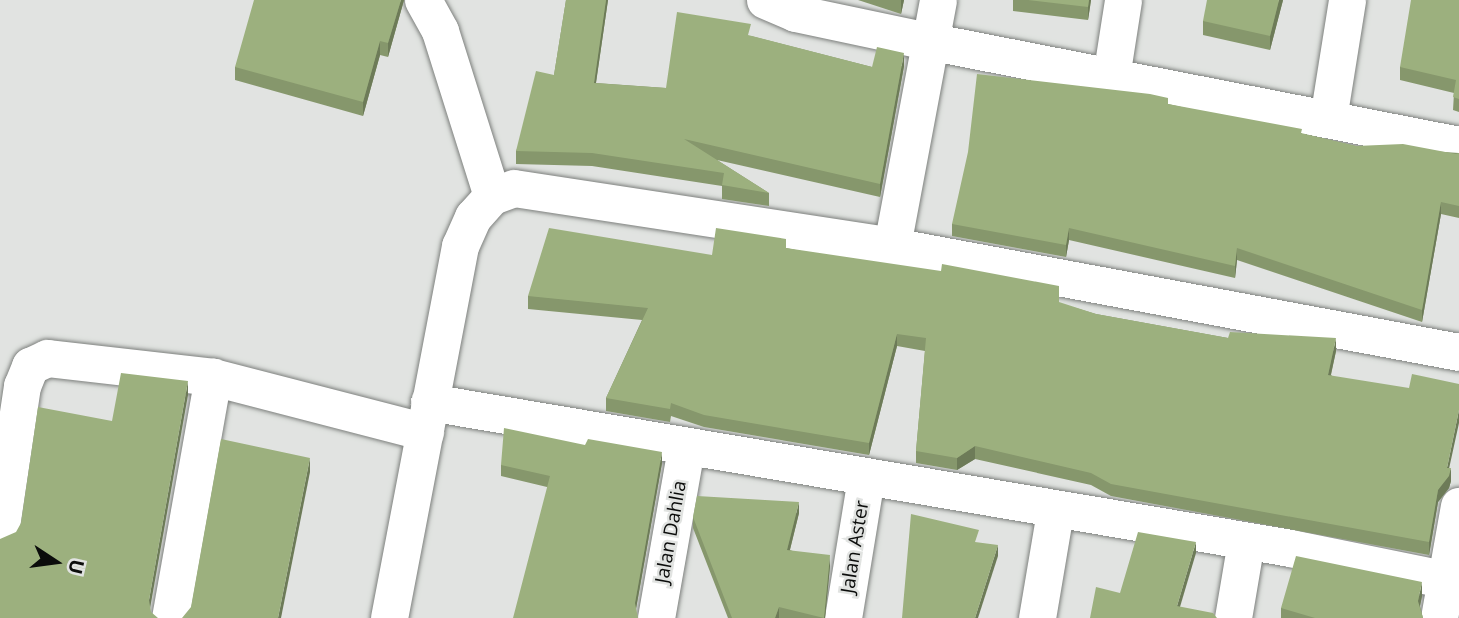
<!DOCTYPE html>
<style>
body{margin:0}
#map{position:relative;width:1459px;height:618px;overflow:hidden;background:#e1e3e1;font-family:"Open Sans",sans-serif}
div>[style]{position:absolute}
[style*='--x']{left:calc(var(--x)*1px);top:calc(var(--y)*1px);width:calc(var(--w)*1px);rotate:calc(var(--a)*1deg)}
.roads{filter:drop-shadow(0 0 2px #7d807d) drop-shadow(0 0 2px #7d807d)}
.minor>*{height:37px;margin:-18.5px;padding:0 18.5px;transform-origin:18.5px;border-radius:18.5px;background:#fff}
.wall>*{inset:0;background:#86976c}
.shaded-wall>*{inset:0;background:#6d7b58}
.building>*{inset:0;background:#9cb07e}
span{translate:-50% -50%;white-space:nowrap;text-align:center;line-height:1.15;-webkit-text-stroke:5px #e1e3e1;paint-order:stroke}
.street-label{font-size:19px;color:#0b0c0b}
.north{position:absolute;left:21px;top:527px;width:70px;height:70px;-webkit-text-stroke:5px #e1e3e1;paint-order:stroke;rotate:103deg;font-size:19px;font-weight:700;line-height:28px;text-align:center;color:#0b0c0b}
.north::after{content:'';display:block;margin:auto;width:24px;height:32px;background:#0b0c0b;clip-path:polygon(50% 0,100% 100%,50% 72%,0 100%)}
</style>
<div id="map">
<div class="roads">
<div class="minor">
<div style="--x:423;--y:0;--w:35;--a:61"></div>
<div style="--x:440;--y:31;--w:173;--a:72.5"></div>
<div style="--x:765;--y:0;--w:33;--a:23"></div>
<div style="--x:795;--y:13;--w:136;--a:11.9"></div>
<div style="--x:928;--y:41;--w:541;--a:11.08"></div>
<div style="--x:1111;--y:77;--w:78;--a:-81.1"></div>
<div style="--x:1328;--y:119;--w:121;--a:-80.9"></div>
<div style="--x:892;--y:246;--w:250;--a:-79.4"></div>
<div style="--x:429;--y:402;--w:873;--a:9.62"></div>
<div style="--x:1290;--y:548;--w:157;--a:11.4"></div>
<div style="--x:0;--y:533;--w:149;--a:-81.5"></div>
<div style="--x:22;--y:386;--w:22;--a:-68"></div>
<div style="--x:30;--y:366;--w:19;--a:-25"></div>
<div style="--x:47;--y:358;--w:167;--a:6.5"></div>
<div style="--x:213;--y:377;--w:219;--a:14.5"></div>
<div style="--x:170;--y:618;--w:245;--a:-79.9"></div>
<div style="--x:389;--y:618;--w:379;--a:-79.2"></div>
<div style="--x:460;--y:246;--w:32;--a:-66"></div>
<div style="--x:473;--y:217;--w:28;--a:-48"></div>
<div style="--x:492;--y:196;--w:23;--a:-20"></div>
<div style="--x:514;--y:188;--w:382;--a:8.7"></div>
<div style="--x:892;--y:246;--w:577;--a:10.59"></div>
<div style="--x:656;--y:618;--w:174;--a:-80"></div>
<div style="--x:843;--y:618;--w:143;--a:-80.7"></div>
<div style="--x:1037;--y:618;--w:108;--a:-80.4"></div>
<div style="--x:1233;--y:618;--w:78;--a:-80.4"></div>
<div style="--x:1439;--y:618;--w:114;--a:-79.9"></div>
</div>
</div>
<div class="wall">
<div style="clip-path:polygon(404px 0,388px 57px,380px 55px,363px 116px,235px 80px,235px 67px)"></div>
<div style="clip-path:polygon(566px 0,608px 0,596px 83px,666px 88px,751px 36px,872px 67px,904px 66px,880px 197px,717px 160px,769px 193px,769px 206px,722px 199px,722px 186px,592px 166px,516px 164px,516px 151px,554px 75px)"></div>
<div style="clip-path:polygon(858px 0,904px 0,901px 14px)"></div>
<div style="clip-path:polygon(1013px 0,1091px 0,1088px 20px,1013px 11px)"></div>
<div style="clip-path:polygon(1283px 0,1270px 50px,1203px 35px,1203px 21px)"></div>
<div style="clip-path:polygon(1459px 0,1459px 112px,1453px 110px,1454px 93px,1400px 80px,1400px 67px)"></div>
<div style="clip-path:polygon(1168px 104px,1356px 146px,1459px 153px,1459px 218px,1441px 214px,1422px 322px,1237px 260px,1235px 278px,1069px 240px,1066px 257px,952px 236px,952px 224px)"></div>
<div style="clip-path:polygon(786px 248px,1059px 303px,1096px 314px,1228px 338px,1336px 351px,1331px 375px,1449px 468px,1451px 481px,1449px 488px,1438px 502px,1429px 555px,1111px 496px,1091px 485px,975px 459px,957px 470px,916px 463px,916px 451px,925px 351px,897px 346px,869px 455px,704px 427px,671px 416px,670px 422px,606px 411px,606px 398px,642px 320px,528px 309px,528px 296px,712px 255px)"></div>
<div style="clip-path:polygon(662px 463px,636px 609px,547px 487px,501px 476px,501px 465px)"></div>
<div style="clip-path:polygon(799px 513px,790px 550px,830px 566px,825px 618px,728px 618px,693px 528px,693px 517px)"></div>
<div style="clip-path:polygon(1422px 596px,1420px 606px,1423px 618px,1281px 618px,1281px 608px)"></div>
</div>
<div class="shaded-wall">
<div style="clip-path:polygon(401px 0,404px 0,388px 57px,388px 43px)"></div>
<div style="clip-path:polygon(606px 0,608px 0,594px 96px,594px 83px)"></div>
<div style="clip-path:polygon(901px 0,904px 0,901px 14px)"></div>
<div style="clip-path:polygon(1089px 0,1091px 0,1088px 20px,1088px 7px)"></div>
<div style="clip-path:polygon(1279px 0,1283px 0,1270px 50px,1270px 36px)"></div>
<div style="clip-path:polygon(380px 41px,380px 55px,363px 116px,363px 102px)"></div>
<div style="clip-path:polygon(904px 53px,904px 66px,880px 197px,880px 184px)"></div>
<div style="clip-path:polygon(1441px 202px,1441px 214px,1422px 322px,1422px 310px)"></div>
<div style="clip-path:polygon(1069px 228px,1069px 240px,1066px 257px,1066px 245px)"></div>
<div style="clip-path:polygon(1237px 248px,1237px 260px,1235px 278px,1235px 266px)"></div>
<div style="clip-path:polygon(897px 334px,897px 346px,869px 455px,869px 443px)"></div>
<div style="clip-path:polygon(1336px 338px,1336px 351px,1328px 387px,1328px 375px)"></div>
<div style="clip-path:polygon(188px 381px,188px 395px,149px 614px,149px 600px)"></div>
<div style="clip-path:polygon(1459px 410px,1459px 423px,1447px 478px,1451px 468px,1451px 481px,1449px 488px,1438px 502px,1429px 555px,1429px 542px,1438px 490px,1447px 468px)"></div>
<div style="clip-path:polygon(975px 446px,975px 459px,957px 470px,957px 458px)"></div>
<div style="clip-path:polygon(662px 452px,662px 463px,635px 614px,635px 603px)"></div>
<div style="clip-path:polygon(310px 458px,310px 472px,281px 618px,278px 618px)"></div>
<div style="clip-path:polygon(799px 502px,799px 513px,787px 561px,787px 550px)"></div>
<div style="clip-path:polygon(1196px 542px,1196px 553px,1177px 617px,1177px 606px)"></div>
<div style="clip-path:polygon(998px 545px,998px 556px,978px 618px,975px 618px)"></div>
<div style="clip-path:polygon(830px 555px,830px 566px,825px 618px,824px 618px)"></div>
<div style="clip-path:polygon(1422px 582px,1422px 596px,1418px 615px,1418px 601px)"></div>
<div style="clip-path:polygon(779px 607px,779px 618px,775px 618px)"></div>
</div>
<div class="building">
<div style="clip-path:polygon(254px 0,401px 0,388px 43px,380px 41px,363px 102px,235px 67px)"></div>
<div style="clip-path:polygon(566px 0,606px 0,594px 83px,666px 88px,677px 12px,751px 24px,748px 35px,872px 67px,877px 47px,904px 53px,880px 184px,684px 139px,769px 193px,722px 185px,724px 173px,592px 153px,516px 151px,536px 71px,554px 75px)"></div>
<div style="clip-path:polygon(1028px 0,1089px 0,1088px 7px)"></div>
<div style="clip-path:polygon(1207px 0,1279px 0,1270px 36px,1203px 21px)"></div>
<div style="clip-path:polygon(1411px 0,1459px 0,1459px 99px,1453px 97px,1456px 80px,1400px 67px)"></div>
<div style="clip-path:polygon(977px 74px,1150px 94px,1168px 98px,1168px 104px,1302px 129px,1301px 133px,1356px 146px,1403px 144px,1456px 154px,1459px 153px,1459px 206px,1441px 202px,1422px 310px,1237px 248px,1235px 266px,1069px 228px,1066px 245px,952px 224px,968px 152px)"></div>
<div style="clip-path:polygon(549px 228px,712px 255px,716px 228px,786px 239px,786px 248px,941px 271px,942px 264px,1059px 286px,1059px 302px,1096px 314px,1228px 338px,1230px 332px,1336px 338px,1328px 375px,1409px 388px,1412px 374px,1459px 384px,1459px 410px,1447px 468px,1451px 468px,1449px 476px,1438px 490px,1429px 542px,1111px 484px,1091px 473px,975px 446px,957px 458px,916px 451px,926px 338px,897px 334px,869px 443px,704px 415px,671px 403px,670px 409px,606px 398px,648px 308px,528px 296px)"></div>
<div style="clip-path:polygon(121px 373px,188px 381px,149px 600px,151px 612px,158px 618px,0 618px,0 539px,16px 532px,21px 523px,38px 407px,112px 421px)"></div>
<div style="clip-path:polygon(504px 428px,585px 445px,588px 439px,662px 452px,635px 603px,638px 618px,513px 618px,550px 476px,501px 465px)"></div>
<div style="clip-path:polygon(221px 439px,310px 458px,278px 618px,182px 618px,191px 607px)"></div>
<div style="clip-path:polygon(697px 496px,799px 502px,787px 550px,830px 555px,824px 618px,779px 607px,775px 618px,732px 618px,693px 517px)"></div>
<div style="clip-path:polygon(911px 514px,979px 530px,975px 542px,998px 545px,975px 618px,902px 618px)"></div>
<div style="clip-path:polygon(1138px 532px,1196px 542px,1177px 606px,1213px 613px,1217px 618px,1090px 618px,1096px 587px,1120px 593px)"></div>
<div style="clip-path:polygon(1296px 556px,1422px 582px,1418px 601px,1423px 618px,1315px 618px,1281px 608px)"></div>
</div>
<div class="street-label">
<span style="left:671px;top:532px;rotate:-80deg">Jalan Dahlia</span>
<span style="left:855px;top:547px;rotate:-81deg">Jalan Aster</span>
</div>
<div class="north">U</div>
</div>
